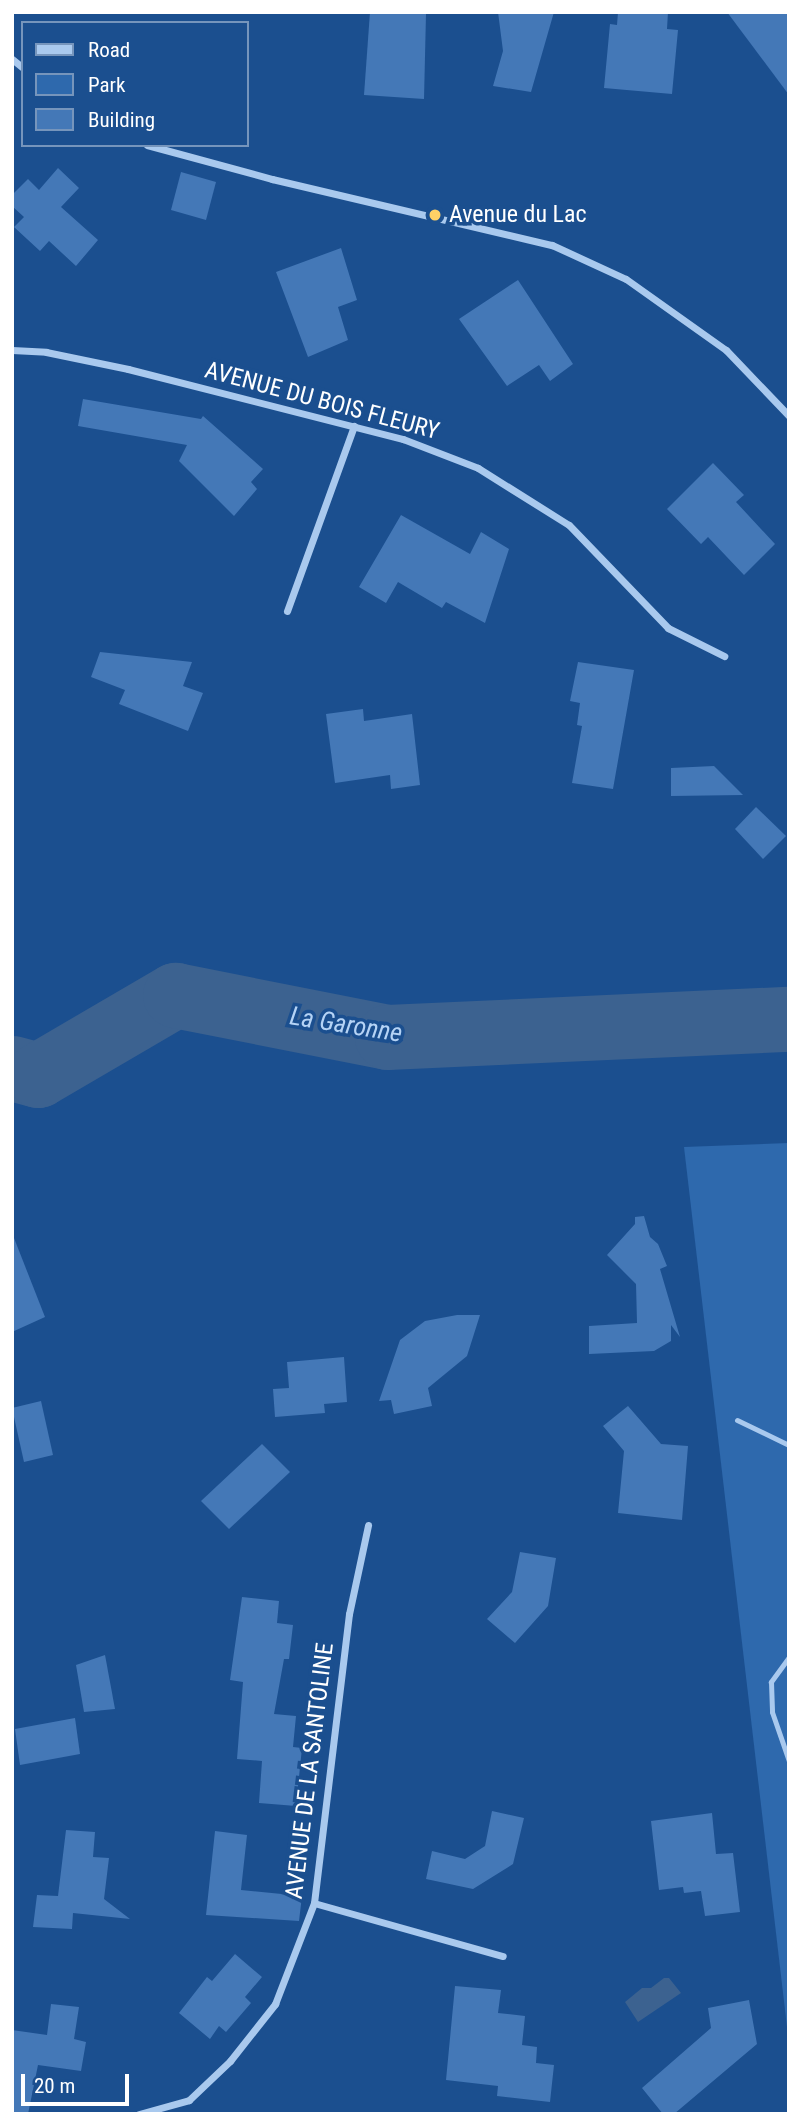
<!DOCTYPE html>
<style>
body{margin:0}
#map{position:relative;width:801px;height:2126px;overflow:hidden;background:#1b4f8f;font-family:"Roboto Condensed",sans-serif}
div>[style]{position:absolute}
[style*='--x']{left:calc(var(--x)*1px);top:calc(var(--y)*1px);width:calc(var(--w)*1px);rotate:calc(var(--a)*1deg)}
.green>*{inset:0;background:#2e69ad}
.water>*{inset:0;background:#3c6290}
.river>*{height:65px;margin:-32.5px;padding:0 32.5px;transform-origin:32.5px;border-radius:32.5px;background:#3c6290}
.building>*{inset:0;background:#4478b7}
.service>*{height:5px;margin:-2.5px;padding:0 2.5px;transform-origin:2.5px;border-radius:2.5px;background:#a9c9ee}
.minor>*{height:7px;margin:-3.5px;padding:0 3.5px;transform-origin:3.5px;border-radius:3.5px;background:#a9c9ee}
.dots>*{width:19px;height:19px;translate:-50% -50%;box-sizing:border-box;border:4px solid #1b4f8f;border-radius:50%}
span{translate:-50% -50%;white-space:nowrap;text-align:center;line-height:1.15;-webkit-text-stroke:7px #1b4f8f;paint-order:stroke}
.poi-label{font-size:24px;color:#fff}
.left{translate:0 -50%;text-align:left}
.street-label{font-size:24px;color:#fff}
.water-label{font-size:26px;color:#b5d3f5;font-style:italic}
.frame{position:absolute;inset:0;border:14px solid #fff;pointer-events:none}
.legend{position:absolute;left:21px;top:21px;width:228px;height:126px;box-sizing:border-box;background:#1b4f8f;border:2px solid #7695bc;margin:0;padding:9px 12px;list-style:none;font-size:21px;color:#fff}
.legend li{display:flex;align-items:center;gap:14px;height:35px}
.legend b{width:35px;border:2px solid #7695bc}
.scale{position:absolute;left:21px;top:2074px;width:108px;height:32px;box-sizing:border-box;border:4px solid #fff;border-top:0;padding-left:9px;font-size:21px;line-height:24px;white-space:nowrap;color:#fff;-webkit-text-stroke:5px #1b4f8f;paint-order:stroke}
</style>
<div id="map">
<div class="green">
<div style="clip-path:polygon(789px 1143px,789px 2044px,684px 1147px)"></div>
</div>
<div class="water">
<div style="clip-path:polygon(664px 1978px,669px 1978px,681px 1993px,638px 2022px,625px 2002px,642px 1988px,651px 1988px)"></div>
</div>
<div class="river">
<div style="--x:12;--y:1068;--w:27;--a:15"></div>
<div style="--x:38;--y:1075;--w:159;--a:-30.3"></div>
<div style="--x:175;--y:995;--w:216;--a:11.2"></div>
<div style="--x:387;--y:1037;--w:402;--a:-2.6"></div>
</div>
<div class="building">
<div style="clip-path:polygon(370px 12px,426px 14px,424px 99px,364px 95px)"></div>
<div style="clip-path:polygon(498px 12px,554px 12px,531px 92px,493px 86px,503px 51px)"></div>
<div style="clip-path:polygon(618px 12px,668px 12px,667px 29px,678px 30px,672px 94px,604px 88px,610px 24px,617px 25px)"></div>
<div style="clip-path:polygon(727px 12px,789px 12px,789px 95px)"></div>
<div style="clip-path:polygon(58px 168px,79px 188px,61px 207px,98px 240px,76px 266px,49px 241px,40px 251px,14px 227px,24px 217px,12px 206px,12px 195px,28px 179px,39px 190px)"></div>
<div style="clip-path:polygon(181px 172px,216px 182px,206px 220px,171px 210px)"></div>
<div style="clip-path:polygon(341px 248px,357px 300px,338px 307px,348px 340px,308px 357px,276px 272px)"></div>
<div style="clip-path:polygon(518px 280px,573px 364px,550px 381px,539px 365px,507px 386px,459px 319px)"></div>
<div style="clip-path:polygon(83px 399px,201px 419px,203px 416px,263px 469px,251px 482px,257px 489px,234px 516px,179px 461px,187px 445px,78px 426px)"></div>
<div style="clip-path:polygon(713px 463px,744px 495px,736px 502px,775px 544px,744px 575px,708px 537px,701px 544px,667px 509px)"></div>
<div style="clip-path:polygon(401px 515px,470px 554px,481px 532px,509px 549px,485px 623px,446px 602px,442px 608px,398px 582px,386px 603px,359px 587px)"></div>
<div style="clip-path:polygon(100px 652px,192px 662px,183px 686px,203px 693px,188px 731px,119px 704px,125px 690px,91px 677px)"></div>
<div style="clip-path:polygon(578px 662px,634px 670px,613px 789px,572px 783px,582px 726px,577px 725px,580px 703px,570px 701px)"></div>
<div style="clip-path:polygon(363px 709px,364px 721px,412px 714px,420px 785px,391px 789px,390px 775px,335px 783px,326px 714px)"></div>
<div style="clip-path:polygon(714px 766px,743px 795px,671px 796px,671px 768px)"></div>
<div style="clip-path:polygon(756px 807px,786px 836px,763px 859px,735px 829px)"></div>
<div style="clip-path:polygon(644px 1216px,650px 1237px,658px 1244px,667px 1266px,660px 1269px,680px 1337px,671px 1325px,671px 1341px,654px 1351px,589px 1354px,589px 1326px,637px 1323px,636px 1284px,607px 1255px,635px 1224px,635px 1217px)"></div>
<div style="clip-path:polygon(14px 1238px,45px 1317px,12px 1332px,12px 1239px)"></div>
<div style="clip-path:polygon(457px 1315px,480px 1315px,467px 1356px,428px 1388px,432px 1406px,394px 1414px,391px 1400px,379px 1401px,400px 1340px,425px 1321px)"></div>
<div style="clip-path:polygon(344px 1357px,347px 1402px,324px 1404px,325px 1413px,275px 1417px,273px 1389px,289px 1388px,287px 1362px)"></div>
<div style="clip-path:polygon(41px 1401px,53px 1455px,24px 1462px,12px 1408px)"></div>
<div style="clip-path:polygon(628px 1406px,661px 1444px,688px 1446px,682px 1520px,618px 1513px,624px 1451px,603px 1426px)"></div>
<div style="clip-path:polygon(262px 1444px,290px 1472px,229px 1529px,201px 1501px)"></div>
<div style="clip-path:polygon(520px 1552px,556px 1558px,548px 1606px,515px 1643px,487px 1619px,512px 1592px)"></div>
<div style="clip-path:polygon(242px 1597px,279px 1601px,277px 1623px,293px 1625px,289px 1659px,284px 1659px,274px 1714px,296px 1716px,293px 1747px,302px 1748px,296px 1806px,259px 1803px,262px 1761px,237px 1759px,243px 1682px,230px 1680px)"></div>
<div style="clip-path:polygon(105px 1655px,115px 1709px,84px 1712px,76px 1665px)"></div>
<div style="clip-path:polygon(75px 1718px,80px 1754px,20px 1765px,15px 1729px)"></div>
<div style="clip-path:polygon(492px 1811px,524px 1818px,513px 1864px,473px 1889px,426px 1879px,432px 1851px,465px 1859px,485px 1846px)"></div>
<div style="clip-path:polygon(712px 1813px,716px 1854px,733px 1853px,740px 1912px,705px 1916px,701px 1891px,684px 1893px,683px 1887px,659px 1890px,651px 1821px)"></div>
<div style="clip-path:polygon(66px 1830px,95px 1832px,93px 1857px,109px 1858px,104px 1899px,130px 1919px,73px 1913px,72px 1929px,33px 1927px,37px 1895px,58px 1896px)"></div>
<div style="clip-path:polygon(215px 1831px,247px 1835px,241px 1890px,302px 1896px,299px 1921px,206px 1915px)"></div>
<div style="clip-path:polygon(235px 1954px,262px 1977px,245px 1997px,251px 2003px,226px 2032px,219px 2026px,210px 2039px,179px 2013px,207px 1977px,212px 1981px)"></div>
<div style="clip-path:polygon(455px 1986px,501px 1990px,498px 2013px,525px 2016px,522px 2045px,537px 2047px,536px 2063px,554px 2065px,550px 2102px,497px 2096px,498px 2086px,446px 2080px)"></div>
<div style="clip-path:polygon(749px 2000px,757px 2044px,674px 2114px,663px 2114px,642px 2088px,711px 2028px,708px 2008px)"></div>
<div style="clip-path:polygon(51px 2004px,79px 2007px,74px 2039px,86px 2042px,81px 2071px,38px 2065px,28px 2114px,12px 2114px,12px 2030px,47px 2035px)"></div>
</div>
<div class="service">
<div style="--x:737;--y:1420;--w:58;--a:25.7"></div>
<div style="--x:789;--y:1657;--w:31;--a:126"></div>
<div style="--x:771;--y:1682;--w:30;--a:88"></div>
<div style="--x:772;--y:1712;--w:52;--a:70.9"></div>
</div>
<div class="minor">
<div style="--x:12;--y:59;--w:14;--a:39"></div>
<div style="--x:147;--y:145;--w:130;--a:15.2"></div>
<div style="--x:272;--y:179;--w:288;--a:13.3"></div>
<div style="--x:552;--y:245;--w:81;--a:24.7"></div>
<div style="--x:626;--y:279;--w:123;--a:35.4"></div>
<div style="--x:726;--y:350;--w:91;--a:46.3"></div>
<div style="--x:12;--y:350;--w:34;--a:3"></div>
<div style="--x:46;--y:352;--w:84;--a:11.7"></div>
<div style="--x:128;--y:369;--w:284;--a:14.3"></div>
<div style="--x:403;--y:439;--w:80;--a:21.1"></div>
<div style="--x:478;--y:468;--w:107;--a:32.1"></div>
<div style="--x:569;--y:525;--w:143;--a:46.1"></div>
<div style="--x:668;--y:628;--w:63;--a:26.6"></div>
<div style="--x:287;--y:611;--w:197;--a:-70.1"></div>
<div style="--x:314;--y:1903;--w:196;--a:15.7"></div>
<div style="--x:139;--y:2114;--w:52;--a:-15.6"></div>
<div style="--x:189;--y:2100;--w:57;--a:-43.6"></div>
<div style="--x:230;--y:2061;--w:73;--a:-51.7"></div>
<div style="--x:275;--y:2004;--w:108;--a:-68.9"></div>
<div style="--x:314;--y:1903;--w:291;--a:-83.1"></div>
<div style="--x:349;--y:1614;--w:91;--a:-77.9"></div>
</div>
<div class="dots">
<div style="left:435px;top:215px;background:#ffd166"></div>
</div>
<div class="poi-label">
<span class="left" style="left:449px;top:215px">Avenue du Lac</span>
</div>
<div class="street-label">
<span style="left:322px;top:401px;rotate:15deg">AVENUE DU BOIS FLEURY</span>
<span style="left:310px;top:1771px;rotate:-83deg">AVENUE DE LA SANTOLINE</span>
</div>
<div class="water-label">
<span style="left:346px;top:1025px;rotate:9deg">La Garonne</span>
</div>
<div class="frame"></div>
<ul class="legend">
<li><b style="height:9px;background:#a9c9ee"></b>Road</li>
<li><b style="height:19px;background:#2e69ad"></b>Park</li>
<li><b style="height:19px;background:#4478b7"></b>Building</li>
</ul>
<div class="scale">20 m</div>
</div>
